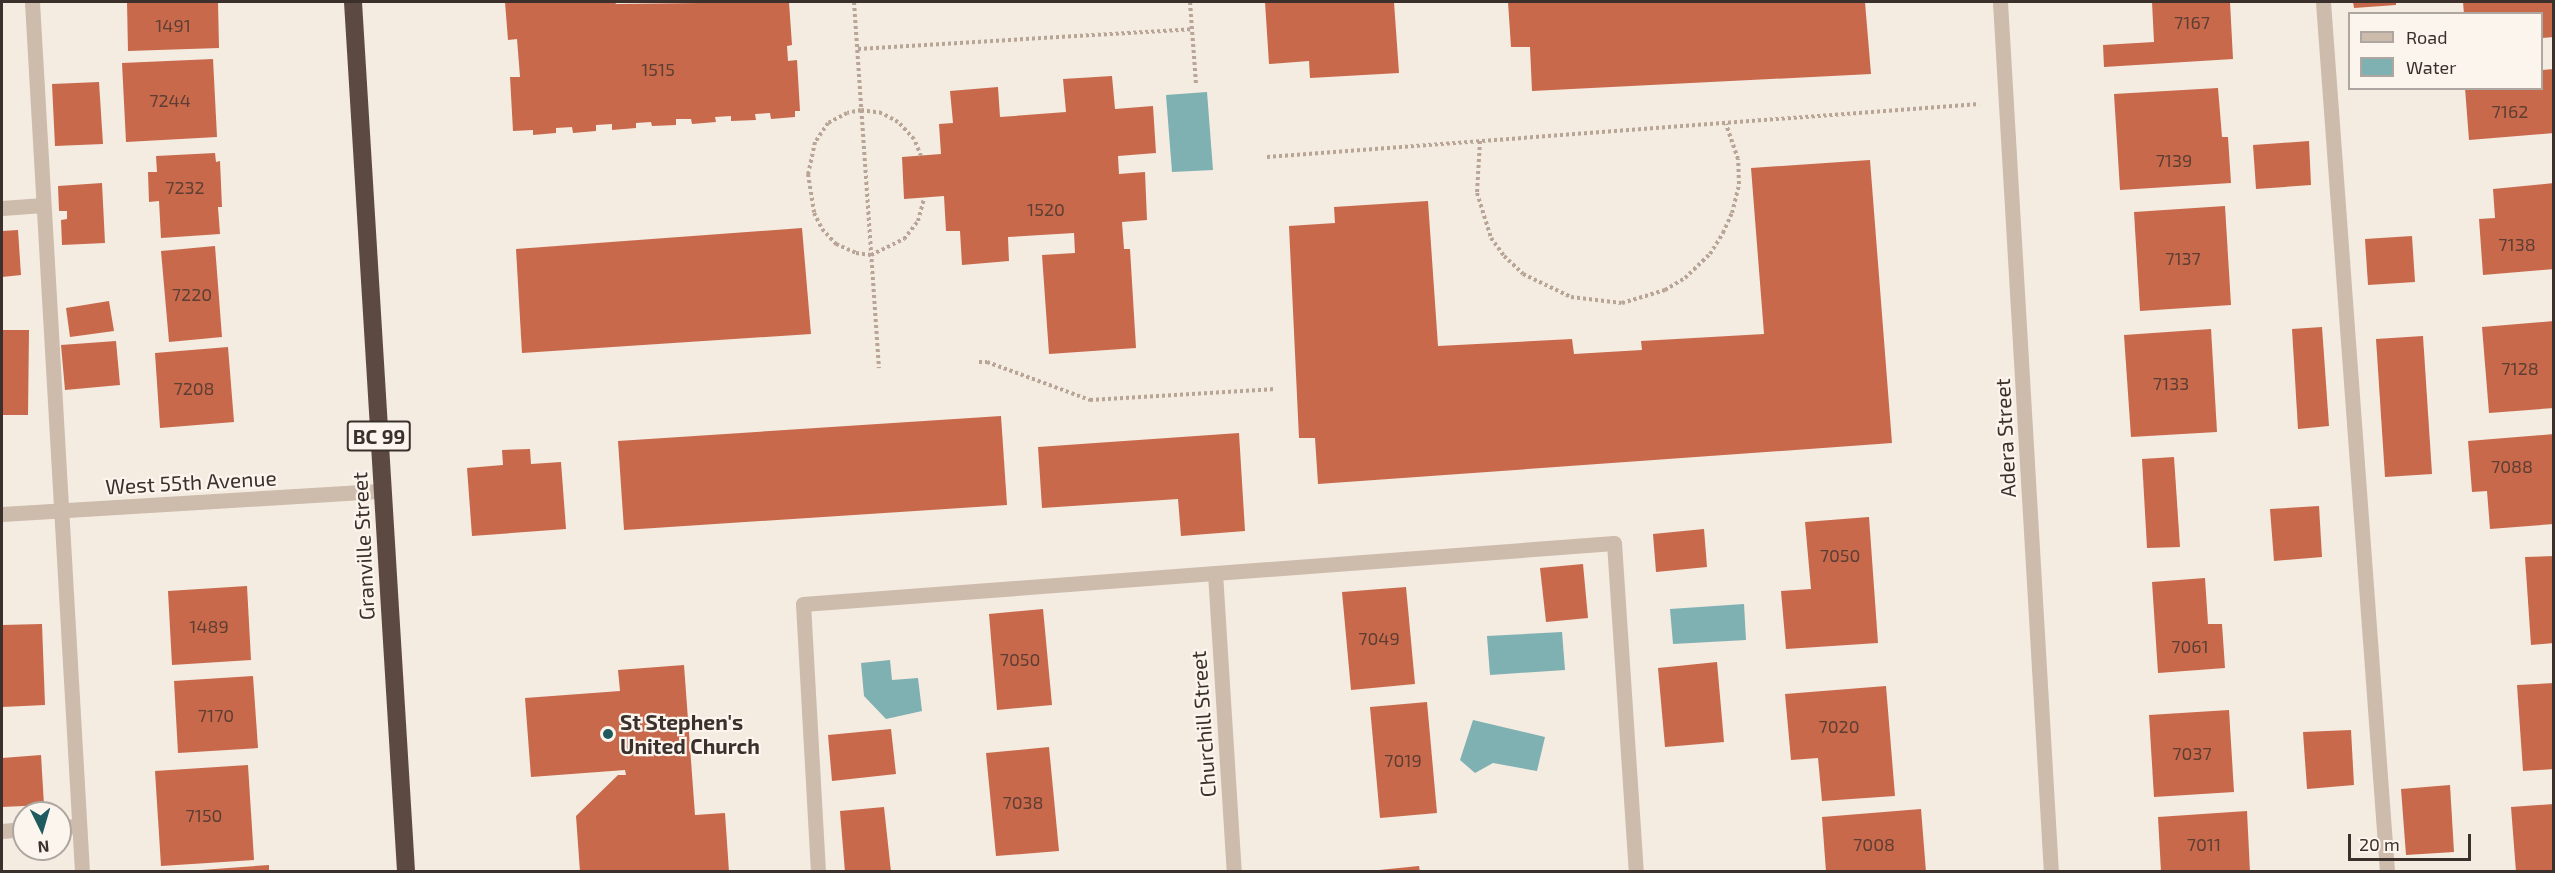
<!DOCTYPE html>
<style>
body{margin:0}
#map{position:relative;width:2555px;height:873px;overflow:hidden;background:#f4ebe1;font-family:"Exo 2",sans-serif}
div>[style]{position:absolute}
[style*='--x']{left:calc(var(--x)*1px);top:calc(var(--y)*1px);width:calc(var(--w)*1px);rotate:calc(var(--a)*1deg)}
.water>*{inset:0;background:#7fb0b2}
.building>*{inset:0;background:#c8694b}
.path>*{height:4px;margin-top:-2px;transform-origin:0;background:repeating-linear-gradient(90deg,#b9a596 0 3px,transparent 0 6px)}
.lane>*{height:15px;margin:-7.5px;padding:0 7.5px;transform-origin:7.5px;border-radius:7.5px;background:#cdbbac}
.street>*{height:15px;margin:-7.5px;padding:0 7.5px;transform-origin:7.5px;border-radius:7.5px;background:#cdbbac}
.highway>*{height:18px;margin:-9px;padding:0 9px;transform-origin:9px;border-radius:9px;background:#5c4a42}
.dots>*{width:16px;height:16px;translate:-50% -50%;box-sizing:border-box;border:3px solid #fbf5ee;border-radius:50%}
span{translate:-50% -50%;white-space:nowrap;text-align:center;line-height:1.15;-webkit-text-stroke:4.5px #fbf5ee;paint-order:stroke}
.number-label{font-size:18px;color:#5e3e33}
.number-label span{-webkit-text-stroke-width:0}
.shield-label span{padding:2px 4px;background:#fbf5ee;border:2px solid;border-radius:4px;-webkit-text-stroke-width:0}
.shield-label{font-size:20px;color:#3b302b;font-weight:700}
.street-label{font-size:21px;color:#3b302b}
.poi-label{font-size:21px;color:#3b302b;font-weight:700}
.left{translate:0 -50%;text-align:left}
.frame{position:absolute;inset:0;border:3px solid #3b302b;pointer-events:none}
.legend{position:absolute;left:2348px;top:12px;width:195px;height:78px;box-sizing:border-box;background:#fbf5ee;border:2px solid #aea6a0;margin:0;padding:8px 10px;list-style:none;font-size:18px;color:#3b302b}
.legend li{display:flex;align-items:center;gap:12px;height:30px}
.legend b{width:30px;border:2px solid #aea6a0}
.north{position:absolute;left:12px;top:801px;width:60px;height:60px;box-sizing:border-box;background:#fbf5ee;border:2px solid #aea6a0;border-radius:50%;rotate:175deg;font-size:16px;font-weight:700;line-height:24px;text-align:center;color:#3b302b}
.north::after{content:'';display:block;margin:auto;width:21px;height:27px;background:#1f5a5e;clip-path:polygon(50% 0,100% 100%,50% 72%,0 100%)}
.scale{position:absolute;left:2348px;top:834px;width:123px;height:27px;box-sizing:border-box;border:3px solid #3b302b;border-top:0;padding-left:8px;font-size:18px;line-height:21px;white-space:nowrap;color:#3b302b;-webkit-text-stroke:4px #fbf5ee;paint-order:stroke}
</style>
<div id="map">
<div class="water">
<div style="clip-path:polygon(1207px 92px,1213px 170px,1172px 172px,1166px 95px)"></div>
<div style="clip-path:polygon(1744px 604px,1746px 640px,1673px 644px,1670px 609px)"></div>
<div style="clip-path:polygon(1562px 632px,1565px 670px,1490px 675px,1487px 636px)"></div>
<div style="clip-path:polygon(890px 660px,892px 680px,918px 678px,922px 711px,886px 719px,864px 696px,861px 663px)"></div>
<div style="clip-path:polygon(1473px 720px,1545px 737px,1537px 771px,1493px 763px,1475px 773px,1460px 760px)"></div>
</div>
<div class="building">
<div style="clip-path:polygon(127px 2px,218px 2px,219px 48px,128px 51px)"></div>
<div style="clip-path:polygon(505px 2px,615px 2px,616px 4px,789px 2px,792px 45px,787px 46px,788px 61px,797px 60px,800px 111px,795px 111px,795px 117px,771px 119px,770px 113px,755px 114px,756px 120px,731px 121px,731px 116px,715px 117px,716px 122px,692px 124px,691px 119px,676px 119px,676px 125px,652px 126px,651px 122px,636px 123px,636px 128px,612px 130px,612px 124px,596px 125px,596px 131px,573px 133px,572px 127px,556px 128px,556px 133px,533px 135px,533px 130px,513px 131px,510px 77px,520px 77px,517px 39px,508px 40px)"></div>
<div style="clip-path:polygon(1265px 2px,1394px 2px,1399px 73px,1310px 78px,1309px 61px,1269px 64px)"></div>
<div style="clip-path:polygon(1508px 2px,1865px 2px,1871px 74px,1532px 91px,1530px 47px,1511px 47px)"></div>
<div style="clip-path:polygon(2152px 2px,2230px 2px,2233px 59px,2104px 67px,2103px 45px,2154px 42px)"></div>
<div style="clip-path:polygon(2353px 2px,2396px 2px,2396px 5px,2354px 8px)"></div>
<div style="clip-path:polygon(2463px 2px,2554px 2px,2554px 37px,2542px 38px,2542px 14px,2464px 14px)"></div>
<div style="clip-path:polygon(213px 59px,217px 137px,126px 142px,122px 63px)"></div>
<div style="clip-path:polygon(2554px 69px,2554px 133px,2469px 140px,2465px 88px,2542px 88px,2542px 70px)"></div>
<div style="clip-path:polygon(1112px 76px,1115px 109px,1153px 106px,1156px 153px,1118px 156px,1119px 174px,1145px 172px,1147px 220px,1122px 222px,1124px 249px,1130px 249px,1136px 348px,1049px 354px,1042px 255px,1075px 253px,1074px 233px,1008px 237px,1009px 261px,962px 265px,960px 231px,946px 231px,944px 196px,904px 199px,902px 157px,941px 154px,939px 124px,953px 123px,950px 91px,998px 87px,1000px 117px,1066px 112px,1063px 79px)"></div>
<div style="clip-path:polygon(99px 82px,103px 144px,55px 146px,52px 84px)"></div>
<div style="clip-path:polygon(2218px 88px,2222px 137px,2228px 137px,2231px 183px,2120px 190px,2114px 94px)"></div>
<div style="clip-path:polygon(2309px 141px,2311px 185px,2256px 189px,2253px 145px)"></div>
<div style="clip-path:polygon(215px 153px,216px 162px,220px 161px,222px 207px,218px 207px,220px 234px,161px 238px,159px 201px,149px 202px,148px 172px,157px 172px,156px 156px)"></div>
<div style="clip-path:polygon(1870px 160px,1892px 443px,1318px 484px,1315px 438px,1299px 438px,1289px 226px,1335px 223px,1334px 207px,1428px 201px,1438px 346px,1572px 339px,1574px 354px,1642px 350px,1641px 341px,1764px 334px,1751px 168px)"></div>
<div style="clip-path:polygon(102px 183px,105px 243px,62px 245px,61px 220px,67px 219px,67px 211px,59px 211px,58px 186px)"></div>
<div style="clip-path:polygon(2554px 183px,2554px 269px,2483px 275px,2479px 219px,2495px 218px,2493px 189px)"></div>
<div style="clip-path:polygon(2225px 206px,2231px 305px,2140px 311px,2134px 212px)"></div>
<div style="clip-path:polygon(802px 228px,811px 334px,522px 353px,516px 249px)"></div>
<div style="clip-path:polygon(18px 230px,21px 275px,2px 277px,2px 231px)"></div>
<div style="clip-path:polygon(2412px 236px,2415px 282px,2368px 285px,2365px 239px)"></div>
<div style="clip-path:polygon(215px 246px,222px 337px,169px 342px,161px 251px)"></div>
<div style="clip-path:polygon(109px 301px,114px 331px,70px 337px,66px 308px)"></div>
<div style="clip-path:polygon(2554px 321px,2554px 408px,2489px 413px,2482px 327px)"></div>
<div style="clip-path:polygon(2322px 327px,2329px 426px,2298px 429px,2292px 329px)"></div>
<div style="clip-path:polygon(2211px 329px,2217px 432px,2131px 437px,2124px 335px)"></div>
<div style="clip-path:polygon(2px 330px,29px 330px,28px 415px,2px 415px)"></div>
<div style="clip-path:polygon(2423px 336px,2432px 474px,2385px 477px,2376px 339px)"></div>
<div style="clip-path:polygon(116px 341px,120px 385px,65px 390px,61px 345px)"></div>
<div style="clip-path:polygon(228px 347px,234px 422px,160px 428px,155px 353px)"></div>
<div style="clip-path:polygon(1001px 416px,1007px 505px,624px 530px,618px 441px)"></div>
<div style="clip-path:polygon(1239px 433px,1245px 531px,1181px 536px,1178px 499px,1042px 508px,1038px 447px)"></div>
<div style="clip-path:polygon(2554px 434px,2554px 524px,2490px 529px,2487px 491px,2472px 492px,2468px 441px)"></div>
<div style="clip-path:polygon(530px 449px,531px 464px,561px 462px,566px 529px,472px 536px,467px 468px,503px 465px,502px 450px)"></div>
<div style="clip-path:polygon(2174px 457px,2180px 547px,2147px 548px,2142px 459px)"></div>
<div style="clip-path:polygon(2319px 506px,2322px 557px,2274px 561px,2270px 509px)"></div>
<div style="clip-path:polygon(1869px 517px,1878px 643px,1786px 649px,1781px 591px,1811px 589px,1805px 522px)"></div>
<div style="clip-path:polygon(1704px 529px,1707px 567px,1656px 572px,1653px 534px)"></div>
<div style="clip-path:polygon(2554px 556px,2554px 643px,2531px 645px,2525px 557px)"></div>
<div style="clip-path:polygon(1583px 564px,1588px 618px,1546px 622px,1540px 568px)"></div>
<div style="clip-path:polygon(2205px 578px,2208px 624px,2222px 624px,2225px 668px,2158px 673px,2152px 582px)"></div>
<div style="clip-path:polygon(247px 586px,251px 660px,172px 665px,168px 591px)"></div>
<div style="clip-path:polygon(1406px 587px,1415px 684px,1351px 690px,1342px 592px)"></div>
<div style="clip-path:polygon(1043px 609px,1052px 705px,997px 710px,989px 614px)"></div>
<div style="clip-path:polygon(42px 624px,45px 705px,2px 707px,2px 625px)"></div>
<div style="clip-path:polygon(1717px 662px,1724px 742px,1665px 747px,1658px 668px)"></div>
<div style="clip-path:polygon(684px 665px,695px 815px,725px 813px,729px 872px,580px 872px,576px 816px,618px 775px,626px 775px,625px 770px,531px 777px,525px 698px,620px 691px,618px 670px)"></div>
<div style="clip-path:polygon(253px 676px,258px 748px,178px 753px,174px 681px)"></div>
<div style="clip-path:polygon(2554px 683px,2554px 769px,2523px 771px,2517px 685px)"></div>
<div style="clip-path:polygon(1886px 686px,1895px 796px,1822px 801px,1818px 758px,1791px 760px,1785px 694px)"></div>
<div style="clip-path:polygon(1427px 702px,1437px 813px,1380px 818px,1370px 707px)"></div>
<div style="clip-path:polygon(2229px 710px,2234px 792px,2154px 797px,2149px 715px)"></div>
<div style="clip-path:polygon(891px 729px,896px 774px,832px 781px,828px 735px)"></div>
<div style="clip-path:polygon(2351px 730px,2354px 785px,2307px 789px,2303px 732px)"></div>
<div style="clip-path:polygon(1049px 747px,1059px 851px,996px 856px,986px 753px)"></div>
<div style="clip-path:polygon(41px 755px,44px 805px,2px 807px,2px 758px)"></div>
<div style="clip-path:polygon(248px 765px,254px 860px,161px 866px,155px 771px)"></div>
<div style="clip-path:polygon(2450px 785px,2454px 852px,2406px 855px,2401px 789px)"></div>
<div style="clip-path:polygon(2554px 804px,2554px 872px,2516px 872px,2511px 807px)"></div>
<div style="clip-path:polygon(884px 807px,891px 872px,845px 872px,840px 811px)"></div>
<div style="clip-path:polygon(1921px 809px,1926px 872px,1826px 872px,1822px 817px)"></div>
<div style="clip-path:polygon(2247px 811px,2250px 872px,2161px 872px,2158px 817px)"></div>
<div style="clip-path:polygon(269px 865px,269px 872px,201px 872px,201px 870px)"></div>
<div style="clip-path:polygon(1419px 866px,1420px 872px,1379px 872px,1379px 870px)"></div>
</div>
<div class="path">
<div style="--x:854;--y:2;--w:367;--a:86.1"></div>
<div style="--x:1190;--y:2;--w:82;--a:85.8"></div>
<div style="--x:858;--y:49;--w:335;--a:-3.4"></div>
<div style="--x:1480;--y:141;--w:52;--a:93.3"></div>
<div style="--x:1477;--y:193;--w:47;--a:72.7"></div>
<div style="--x:1491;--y:238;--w:22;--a:54"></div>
<div style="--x:1504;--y:256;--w:26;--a:43"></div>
<div style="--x:1523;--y:274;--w:53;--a:25.6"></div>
<div style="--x:1571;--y:297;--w:51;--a:6.7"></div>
<div style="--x:1622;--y:303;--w:45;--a:-16.8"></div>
<div style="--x:1665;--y:290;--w:23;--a:-31"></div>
<div style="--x:1685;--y:278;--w:35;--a:-44"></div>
<div style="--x:1710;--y:254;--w:25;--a:-58"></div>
<div style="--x:1723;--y:233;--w:22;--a:-66"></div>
<div style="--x:1732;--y:213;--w:30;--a:-76"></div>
<div style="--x:1739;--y:184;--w:25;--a:-92"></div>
<div style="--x:1738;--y:159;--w:37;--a:-109"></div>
<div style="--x:921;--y:156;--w:18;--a:-112"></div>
<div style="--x:914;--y:139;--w:23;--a:-133"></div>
<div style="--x:898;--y:122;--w:18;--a:-151"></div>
<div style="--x:882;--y:113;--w:21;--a:-172"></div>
<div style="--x:861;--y:110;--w:14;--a:168"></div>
<div style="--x:847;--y:113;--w:21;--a:152"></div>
<div style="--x:828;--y:123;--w:23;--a:124"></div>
<div style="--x:815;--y:142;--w:33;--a:102"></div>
<div style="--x:808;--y:174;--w:39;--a:81"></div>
<div style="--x:814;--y:213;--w:18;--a:63"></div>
<div style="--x:822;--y:229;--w:21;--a:47"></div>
<div style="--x:836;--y:244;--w:22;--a:24"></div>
<div style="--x:856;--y:253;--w:15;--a:8"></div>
<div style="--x:871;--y:255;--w:37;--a:-26"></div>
<div style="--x:904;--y:239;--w:23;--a:-52"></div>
<div style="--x:918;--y:221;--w:24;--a:-75"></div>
<div style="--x:1267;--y:157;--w:714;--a:-4.26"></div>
<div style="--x:979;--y:362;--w:8;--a:0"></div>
<div style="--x:987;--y:362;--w:110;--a:20.3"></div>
<div style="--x:1090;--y:400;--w:186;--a:-3.4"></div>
</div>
<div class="lane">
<div style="--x:32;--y:2;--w:871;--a:86.71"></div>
<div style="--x:2323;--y:2;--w:872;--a:85.79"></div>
<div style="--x:2;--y:208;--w:41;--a:-4.2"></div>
<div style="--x:60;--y:827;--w:19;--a:-3"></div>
<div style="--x:2;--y:831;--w:22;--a:-5"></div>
<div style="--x:818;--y:872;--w:268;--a:-93.2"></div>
<div style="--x:803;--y:604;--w:813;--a:-4.3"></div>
<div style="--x:1614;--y:543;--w:330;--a:86.2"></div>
</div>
<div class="street">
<div style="--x:2000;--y:2;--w:871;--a:86.65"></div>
<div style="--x:2;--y:514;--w:381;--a:-3.5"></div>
<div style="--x:1215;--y:573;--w:300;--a:86.4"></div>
</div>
<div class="highway">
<div style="--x:353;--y:2;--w:872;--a:86.51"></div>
</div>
<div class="dots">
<div style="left:608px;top:734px;background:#1f5a5e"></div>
</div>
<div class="number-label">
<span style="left:2192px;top:22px">7167</span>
<span style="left:173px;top:25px">1491</span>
<span style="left:658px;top:69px">1515</span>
<span style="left:170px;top:100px">7244</span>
<span style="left:2510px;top:111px">7162</span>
<span style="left:2174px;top:160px">7139</span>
<span style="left:185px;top:187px">7232</span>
<span style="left:1046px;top:209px">1520</span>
<span style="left:2517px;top:244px">7138</span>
<span style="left:2183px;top:258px">7137</span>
<span style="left:192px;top:294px">7220</span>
<span style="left:2520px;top:368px">7128</span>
<span style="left:2171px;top:383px">7133</span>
<span style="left:194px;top:388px">7208</span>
<span style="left:2512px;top:466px">7088</span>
<span style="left:1840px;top:555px">7050</span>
<span style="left:209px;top:626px">1489</span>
<span style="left:1379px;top:638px">7049</span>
<span style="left:2190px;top:646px">7061</span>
<span style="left:1020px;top:659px">7050</span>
<span style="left:216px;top:715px">7170</span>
<span style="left:1839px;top:726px">7020</span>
<span style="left:2192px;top:753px">7037</span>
<span style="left:1403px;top:760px">7019</span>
<span style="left:1023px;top:802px">7038</span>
<span style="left:204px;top:815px">7150</span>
<span style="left:1874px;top:844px">7008</span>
<span style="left:2204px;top:844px">7011</span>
</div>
<div class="shield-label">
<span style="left:379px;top:436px">BC 99</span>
</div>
<div class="street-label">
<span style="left:2005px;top:438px;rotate:-93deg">Adera Street</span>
<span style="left:191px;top:482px;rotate:-3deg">West 55th Avenue</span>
<span style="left:363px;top:546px;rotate:-93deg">Granville Street</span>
<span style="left:1203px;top:724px;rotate:-94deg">Churchill Street</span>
</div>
<div class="poi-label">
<span class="left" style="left:620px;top:734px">St Stephen's<br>United Church</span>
</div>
<div class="frame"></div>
<ul class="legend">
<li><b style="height:8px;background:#cdbbac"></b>Road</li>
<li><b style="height:16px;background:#7fb0b2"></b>Water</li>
</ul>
<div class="north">N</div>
<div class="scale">20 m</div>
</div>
